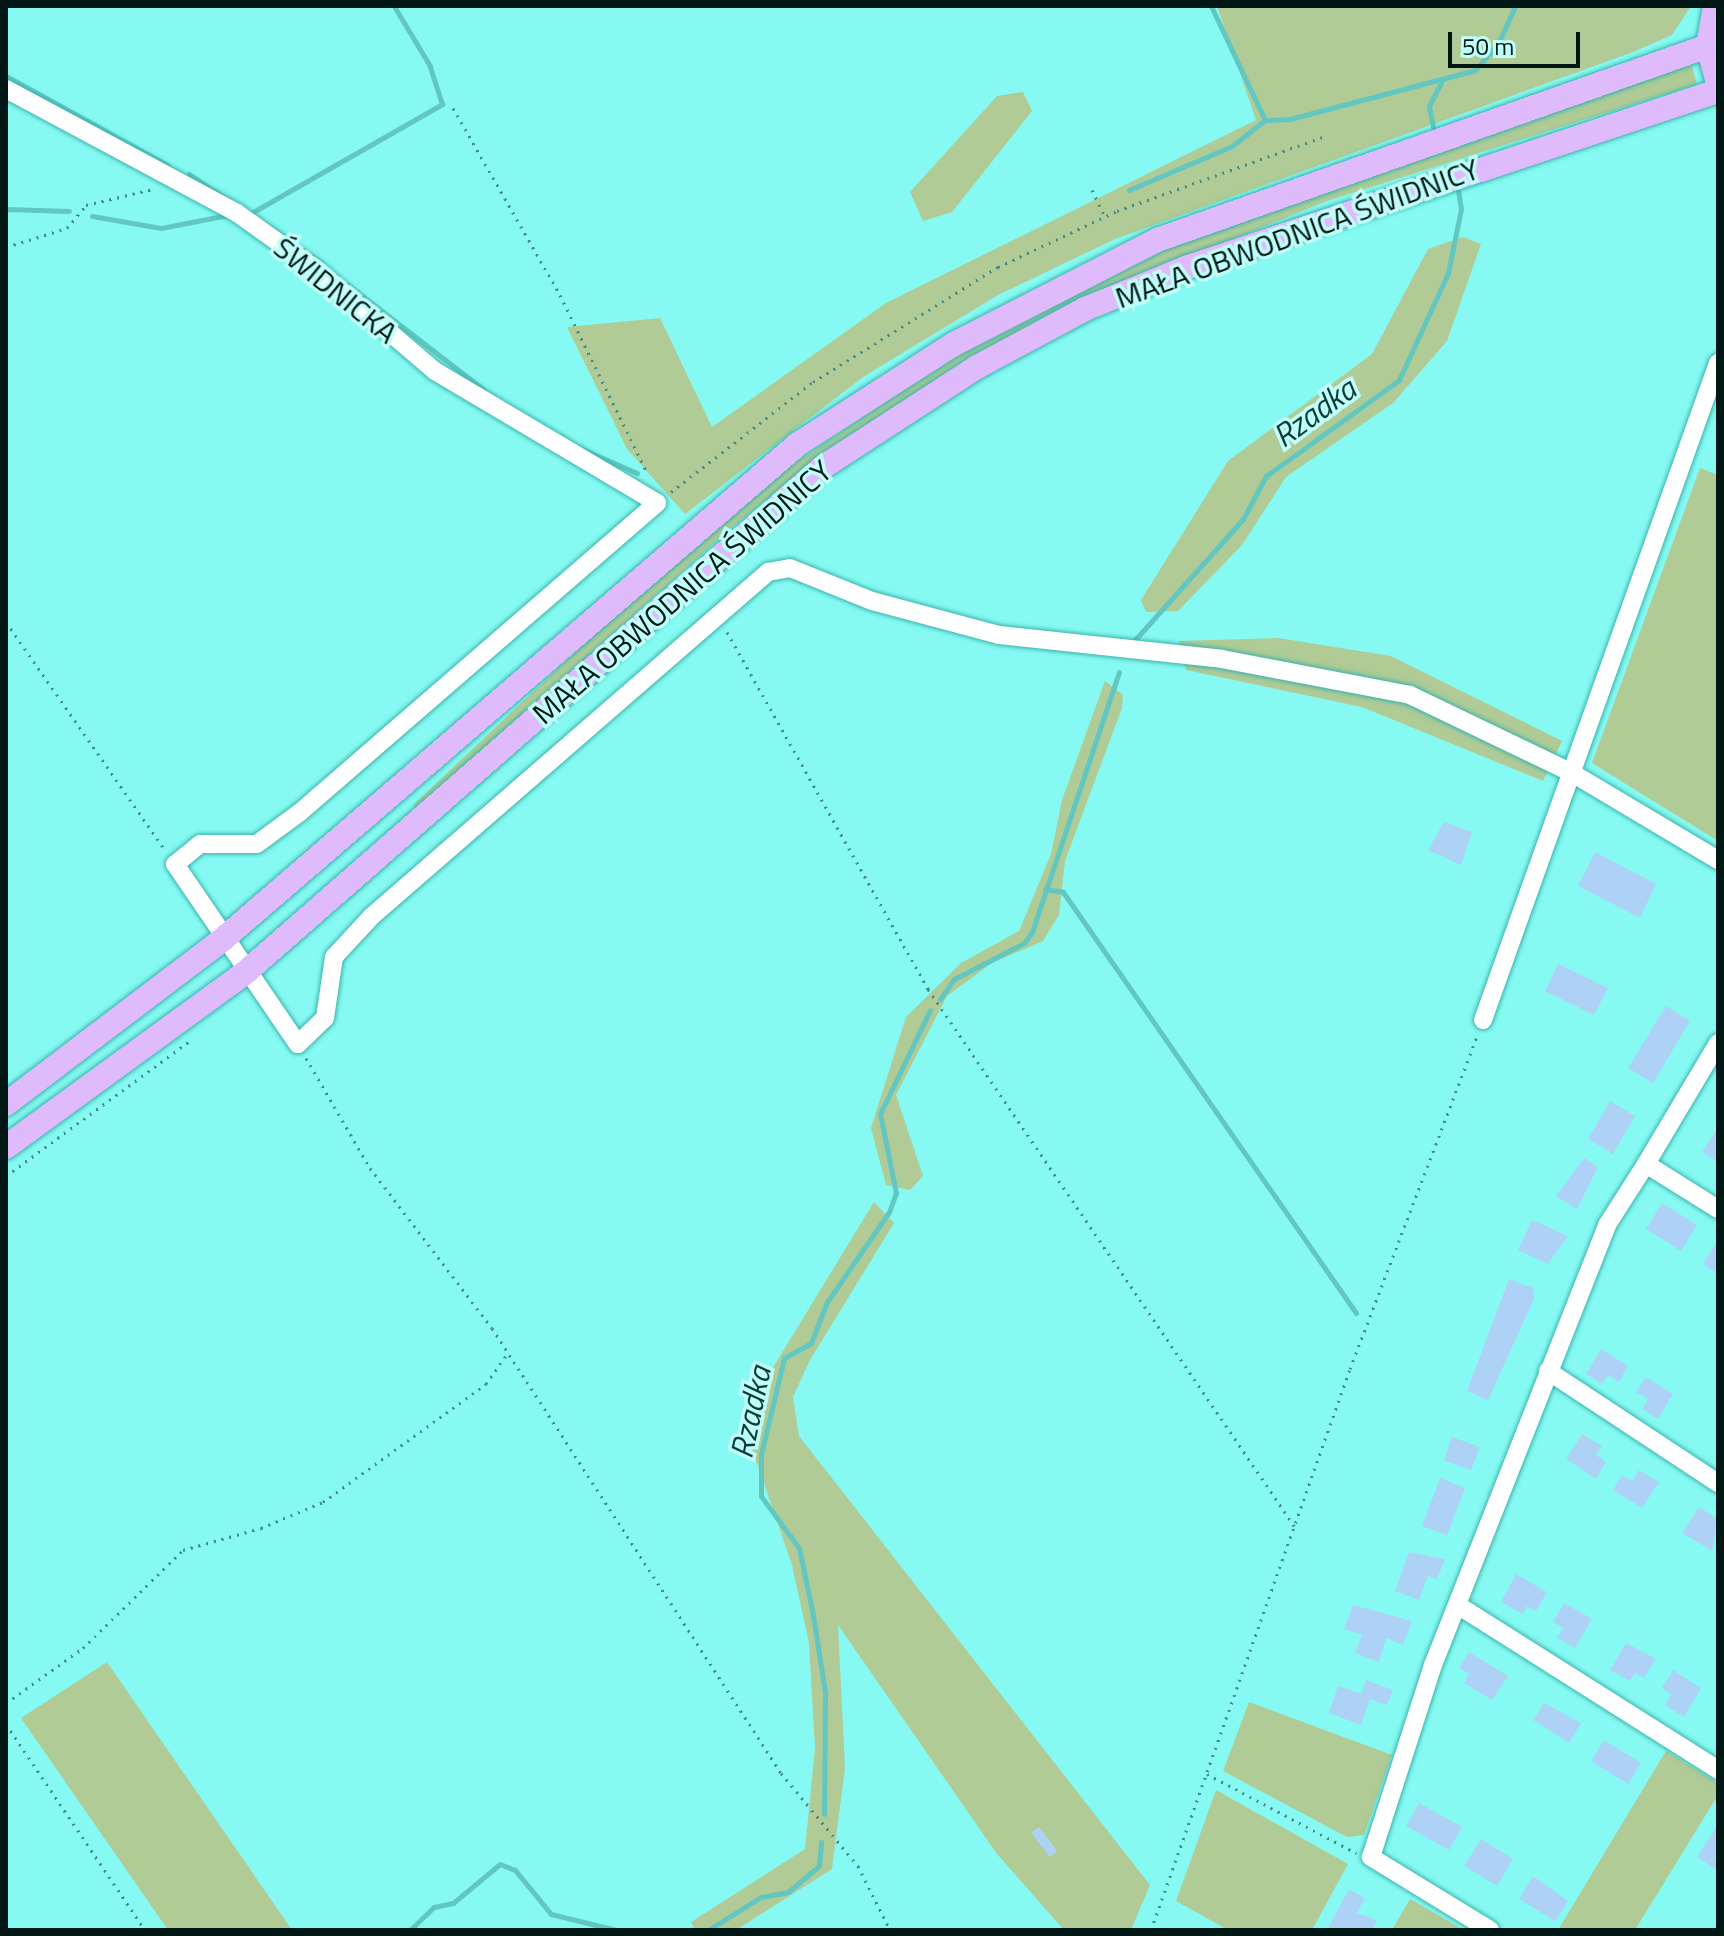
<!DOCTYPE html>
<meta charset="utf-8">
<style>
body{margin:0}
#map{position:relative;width:1724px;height:1936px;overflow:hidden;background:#86faf2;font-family:"Titillium Web",sans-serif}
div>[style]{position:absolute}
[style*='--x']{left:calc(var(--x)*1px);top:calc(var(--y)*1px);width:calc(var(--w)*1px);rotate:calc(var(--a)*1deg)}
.green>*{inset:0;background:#b0cb95}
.stream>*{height:5px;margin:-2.5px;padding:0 2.5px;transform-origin:2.5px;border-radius:2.5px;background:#62c7c1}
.building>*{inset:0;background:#aed2f6}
.path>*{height:3px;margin-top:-1.5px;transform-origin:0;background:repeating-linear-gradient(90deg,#458c88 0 2px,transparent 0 8px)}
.roads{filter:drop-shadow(0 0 2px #39b4ad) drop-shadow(0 0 2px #39b4ad)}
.minor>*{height:18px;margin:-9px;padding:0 9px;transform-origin:9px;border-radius:9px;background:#fff}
.major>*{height:24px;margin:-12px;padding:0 12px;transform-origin:12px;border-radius:12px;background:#e0bbfc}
span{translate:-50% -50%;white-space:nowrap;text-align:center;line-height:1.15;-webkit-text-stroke:7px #bffef9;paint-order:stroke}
.street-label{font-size:30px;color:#001716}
.water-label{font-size:32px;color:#0a3b39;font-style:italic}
.frame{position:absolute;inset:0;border:8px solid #001716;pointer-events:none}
.scale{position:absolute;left:1448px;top:32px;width:132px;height:36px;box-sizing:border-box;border:4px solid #001716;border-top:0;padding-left:10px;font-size:24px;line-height:28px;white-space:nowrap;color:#001716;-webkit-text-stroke:6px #bffef9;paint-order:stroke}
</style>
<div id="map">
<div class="green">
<div style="clip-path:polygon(1217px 6px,1691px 6px,1672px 35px,1633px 52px,1115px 239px,998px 295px,863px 377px,685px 514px,627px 449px,567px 327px,660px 318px,712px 427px,886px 303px,1256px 120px)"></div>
<div style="clip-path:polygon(1691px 63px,1697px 84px,1327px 201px,1066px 306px,803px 470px,725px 533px,417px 810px,413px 805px,616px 614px,780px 473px,973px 344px,1128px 264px,1243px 217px)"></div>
<div style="clip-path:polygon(1023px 92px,1032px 111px,952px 212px,923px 221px,910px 192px,997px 96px)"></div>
<div style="clip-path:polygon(1463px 237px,1481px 244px,1447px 341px,1393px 403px,1286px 477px,1242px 545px,1178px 611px,1146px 612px,1141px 600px,1228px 461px,1372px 354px,1428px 249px)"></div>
<div style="clip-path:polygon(1700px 468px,1718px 475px,1718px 841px,1592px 763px)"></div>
<div style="clip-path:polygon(1278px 638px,1391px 656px,1562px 741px,1543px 781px,1362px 707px,1186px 670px,1179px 641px)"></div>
<div style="clip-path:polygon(1105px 681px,1123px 695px,1122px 708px,1065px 861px,1059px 915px,1043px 941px,992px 963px,947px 996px,896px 1095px,923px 1176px,910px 1190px,886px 1185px,871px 1128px,906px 1017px,961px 963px,1019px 931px,1051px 854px,1062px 800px)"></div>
<div style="clip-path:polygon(874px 1202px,894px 1223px,810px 1360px,793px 1397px,799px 1436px,1150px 1885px,1131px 1930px,1064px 1930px,997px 1854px,838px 1625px,845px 1768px,832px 1869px,736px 1930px,695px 1930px,691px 1922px,805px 1849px,815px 1748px,809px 1643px,792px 1565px,748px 1437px,758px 1392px)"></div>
<div style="clip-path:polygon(107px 1662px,292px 1930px,168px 1930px,21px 1718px)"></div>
<div style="clip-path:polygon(1249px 1702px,1392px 1755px,1364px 1835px,1347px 1837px,1223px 1771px)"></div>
<div style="clip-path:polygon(1666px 1751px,1718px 1783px,1718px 1795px,1635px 1930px,1558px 1930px)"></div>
<div style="clip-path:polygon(1216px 1790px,1348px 1864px,1312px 1930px,1228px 1930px,1176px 1901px)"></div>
<div style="clip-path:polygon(1410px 1899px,1464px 1930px,1392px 1930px)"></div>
</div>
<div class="stream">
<div style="--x:1211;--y:6;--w:126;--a:64.7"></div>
<div style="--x:6;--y:76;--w:184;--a:28.9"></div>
<div style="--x:1433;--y:127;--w:21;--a:-101"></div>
<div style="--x:1429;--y:106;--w:28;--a:-63"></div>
<div style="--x:189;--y:174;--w:159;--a:33.7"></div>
<div style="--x:1129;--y:190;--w:112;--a:-23.1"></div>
<div style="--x:1232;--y:146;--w:42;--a:-38.2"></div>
<div style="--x:1265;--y:120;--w:25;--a:-2"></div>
<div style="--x:1290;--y:119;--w:191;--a:-14.8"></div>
<div style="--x:1475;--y:70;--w:35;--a:-49"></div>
<div style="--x:1498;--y:44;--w:42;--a:-65.9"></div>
<div style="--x:6;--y:209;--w:63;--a:1.8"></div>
<div style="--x:253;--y:212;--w:218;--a:-29.7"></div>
<div style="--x:442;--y:104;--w:40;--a:-108"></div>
<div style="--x:430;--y:66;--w:70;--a:-121"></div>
<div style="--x:92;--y:216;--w:70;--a:9.9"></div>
<div style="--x:161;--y:228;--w:68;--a:-11"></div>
<div style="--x:347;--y:284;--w:173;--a:37.7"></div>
<div style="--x:582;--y:449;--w:60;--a:23.6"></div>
<div style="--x:1133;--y:642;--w:165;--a:-48.2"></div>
<div style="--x:1243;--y:519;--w:49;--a:-61.9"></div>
<div style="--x:1266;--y:476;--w:164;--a:-35.8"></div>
<div style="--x:1399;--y:380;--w:118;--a:-65.4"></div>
<div style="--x:1448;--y:273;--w:65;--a:-78.5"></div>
<div style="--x:1461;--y:209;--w:20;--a:-99"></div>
<div style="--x:1045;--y:889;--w:18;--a:9"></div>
<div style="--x:1063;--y:892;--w:513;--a:55.16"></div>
<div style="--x:940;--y:999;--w:24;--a:-55"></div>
<div style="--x:954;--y:979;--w:79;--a:-27.2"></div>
<div style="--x:1024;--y:943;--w:14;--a:-54"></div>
<div style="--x:1032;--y:932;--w:274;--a:-71.5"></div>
<div style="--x:824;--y:1814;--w:122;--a:-89.5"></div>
<div style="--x:825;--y:1692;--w:78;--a:-98.9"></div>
<div style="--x:813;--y:1615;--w:68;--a:-101.8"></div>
<div style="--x:799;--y:1548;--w:64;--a:-126.2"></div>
<div style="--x:761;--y:1496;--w:42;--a:-90"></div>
<div style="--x:761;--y:1454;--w:99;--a:-76.5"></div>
<div style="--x:784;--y:1358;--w:31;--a:-29"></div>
<div style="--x:811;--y:1343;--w:44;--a:-68.7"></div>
<div style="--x:827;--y:1302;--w:109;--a:-55.4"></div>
<div style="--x:889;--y:1212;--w:20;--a:-70"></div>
<div style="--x:896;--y:1193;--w:81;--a:-101.4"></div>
<div style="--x:880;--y:1114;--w:115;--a:-64.3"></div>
<div style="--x:410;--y:1930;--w:33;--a:-44"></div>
<div style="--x:434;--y:1907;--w:19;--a:-12"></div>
<div style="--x:453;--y:1903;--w:61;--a:-39.7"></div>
<div style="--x:500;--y:1864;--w:16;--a:22"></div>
<div style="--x:515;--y:1870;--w:57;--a:50.7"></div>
<div style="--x:551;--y:1914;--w:67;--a:13.8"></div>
<div style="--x:708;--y:1930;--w:62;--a:-31.9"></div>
<div style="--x:761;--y:1897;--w:27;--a:-10"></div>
<div style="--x:788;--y:1892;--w:40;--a:-40"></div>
<div style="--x:819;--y:1866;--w:24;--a:-85"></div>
</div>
<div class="building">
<div style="clip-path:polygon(1444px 822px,1472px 832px,1461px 865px,1428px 850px)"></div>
<div style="clip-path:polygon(1595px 852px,1656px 884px,1640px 918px,1578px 886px)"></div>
<div style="clip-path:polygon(1558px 964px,1608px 988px,1594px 1015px,1545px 991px)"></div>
<div style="clip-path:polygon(1666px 1006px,1690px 1021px,1653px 1083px,1628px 1068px)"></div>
<div style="clip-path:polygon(1610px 1101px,1635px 1116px,1613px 1154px,1588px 1139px)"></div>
<div style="clip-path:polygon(1715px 1132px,1718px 1134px,1718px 1162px,1702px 1152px)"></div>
<div style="clip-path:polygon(1584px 1158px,1598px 1167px,1577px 1209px,1556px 1196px)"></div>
<div style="clip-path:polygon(1662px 1203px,1697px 1225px,1681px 1251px,1646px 1229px)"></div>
<div style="clip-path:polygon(1532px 1220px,1568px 1236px,1548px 1264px,1518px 1250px)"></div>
<div style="clip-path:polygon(1718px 1240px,1718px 1274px,1703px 1264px)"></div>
<div style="clip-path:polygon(1509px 1279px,1533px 1288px,1534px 1299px,1488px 1400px,1467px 1391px)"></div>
<div style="clip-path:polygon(1601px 1349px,1628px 1366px,1619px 1382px,1608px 1375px,1602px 1384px,1586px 1374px)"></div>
<div style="clip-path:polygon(1646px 1377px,1673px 1394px,1658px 1419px,1642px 1409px,1648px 1399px,1636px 1392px)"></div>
<div style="clip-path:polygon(1582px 1434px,1602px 1446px,1596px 1455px,1606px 1462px,1596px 1479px,1566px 1459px)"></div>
<div style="clip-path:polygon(1452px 1437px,1480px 1447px,1471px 1470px,1444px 1460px)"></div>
<div style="clip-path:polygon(1639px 1470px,1659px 1482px,1642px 1508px,1613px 1490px,1622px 1475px,1632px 1481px)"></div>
<div style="clip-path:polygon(1440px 1478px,1465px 1488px,1447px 1535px,1422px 1526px)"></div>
<div style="clip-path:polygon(1699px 1507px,1718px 1519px,1712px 1551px,1682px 1533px)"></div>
<div style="clip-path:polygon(1409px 1552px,1445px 1559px,1437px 1579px,1428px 1576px,1419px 1600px,1395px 1591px)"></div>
<div style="clip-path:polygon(1516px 1574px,1547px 1592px,1536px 1611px,1527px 1606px,1523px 1614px,1501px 1602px)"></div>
<div style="clip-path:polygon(1564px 1603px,1592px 1619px,1575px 1648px,1557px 1638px,1563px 1628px,1553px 1622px)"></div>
<div style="clip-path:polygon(1353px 1605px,1412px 1621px,1403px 1645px,1386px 1638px,1379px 1662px,1355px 1653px,1362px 1635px,1344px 1629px)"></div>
<div style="clip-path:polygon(1626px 1643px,1656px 1659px,1644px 1678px,1635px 1673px,1630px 1681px,1610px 1670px)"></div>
<div style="clip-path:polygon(1469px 1652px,1508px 1676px,1492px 1700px,1464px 1683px,1469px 1674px,1459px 1667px)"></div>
<div style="clip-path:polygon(1673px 1670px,1701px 1688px,1684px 1717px,1665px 1705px,1671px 1694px,1662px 1688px)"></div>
<div style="clip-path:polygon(1366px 1680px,1393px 1690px,1387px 1705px,1370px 1699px,1361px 1725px,1329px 1713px,1338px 1686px,1361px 1694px)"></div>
<div style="clip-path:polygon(1544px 1703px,1581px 1723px,1569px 1743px,1533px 1720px)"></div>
<div style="clip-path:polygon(1604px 1740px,1641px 1763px,1628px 1784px,1591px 1761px)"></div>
<div style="clip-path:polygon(1419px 1803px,1462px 1827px,1449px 1850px,1406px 1826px)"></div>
<div style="clip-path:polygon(1718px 1824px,1718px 1871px,1697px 1857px)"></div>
<div style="clip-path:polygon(1039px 1827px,1057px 1851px,1050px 1857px,1031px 1833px)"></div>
<div style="clip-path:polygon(1481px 1839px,1513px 1859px,1497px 1886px,1464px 1866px)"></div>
<div style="clip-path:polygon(1533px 1876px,1568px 1901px,1555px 1921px,1519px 1899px)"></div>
<div style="clip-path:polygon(1349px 1889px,1365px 1898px,1357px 1913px,1377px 1920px,1372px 1930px,1327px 1930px)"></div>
</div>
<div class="path">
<div style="--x:453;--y:108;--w:215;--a:60.2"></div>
<div style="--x:560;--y:295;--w:200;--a:63.9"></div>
<div style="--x:1092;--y:190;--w:30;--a:64"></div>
<div style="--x:6;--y:247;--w:64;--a:-17.3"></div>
<div style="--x:67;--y:228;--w:30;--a:-50"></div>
<div style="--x:86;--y:205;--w:69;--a:-13.4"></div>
<div style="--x:671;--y:492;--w:180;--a:-37.8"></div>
<div style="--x:813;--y:382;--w:218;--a:-31.9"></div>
<div style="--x:998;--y:267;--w:132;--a:-25.2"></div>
<div style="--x:1117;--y:211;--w:219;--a:-19.8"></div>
<div style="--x:6;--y:622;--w:279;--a:55.1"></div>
<div style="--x:727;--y:632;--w:410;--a:60.6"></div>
<div style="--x:928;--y:989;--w:651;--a:55.7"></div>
<div style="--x:306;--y:1058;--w:127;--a:59.8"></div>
<div style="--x:370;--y:1168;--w:201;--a:52.7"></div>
<div style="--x:492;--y:1328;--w:531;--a:57"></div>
<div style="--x:781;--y:1773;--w:121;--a:50.4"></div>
<div style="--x:858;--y:1866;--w:72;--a:63.4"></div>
<div style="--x:6;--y:1176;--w:228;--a:-36.3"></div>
<div style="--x:6;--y:1703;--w:95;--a:-35.5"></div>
<div style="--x:83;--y:1648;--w:140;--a:-44.4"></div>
<div style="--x:183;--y:1550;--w:81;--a:-15.8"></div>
<div style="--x:261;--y:1528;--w:67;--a:-22.8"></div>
<div style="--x:323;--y:1502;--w:201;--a:-35.9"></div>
<div style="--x:486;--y:1384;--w:39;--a:-55"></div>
<div style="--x:6;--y:1724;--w:249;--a:56"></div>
<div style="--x:1207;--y:1774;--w:169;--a:27.9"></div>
<div style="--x:1151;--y:1930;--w:595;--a:-70.47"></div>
<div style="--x:1350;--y:1369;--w:356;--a:-69.1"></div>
</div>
<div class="roads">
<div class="minor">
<div style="--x:6;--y:89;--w:262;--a:28.2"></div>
<div style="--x:237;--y:213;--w:98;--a:35.5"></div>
<div style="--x:317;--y:270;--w:155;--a:40.6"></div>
<div style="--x:435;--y:371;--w:258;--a:30.7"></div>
<div style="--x:657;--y:503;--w:474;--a:139.1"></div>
<div style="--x:299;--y:813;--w:52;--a:143.6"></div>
<div style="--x:257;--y:844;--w:57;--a:180"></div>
<div style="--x:200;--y:844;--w:32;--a:141"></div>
<div style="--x:175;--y:864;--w:218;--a:55.7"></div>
<div style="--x:298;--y:1044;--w:37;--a:-44"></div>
<div style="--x:325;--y:1018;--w:62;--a:-81.6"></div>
<div style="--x:334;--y:957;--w:56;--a:-47.2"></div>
<div style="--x:372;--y:916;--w:525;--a:-40.98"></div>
<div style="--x:768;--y:572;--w:22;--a:-10"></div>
<div style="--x:790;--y:568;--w:88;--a:21.9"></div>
<div style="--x:872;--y:601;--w:131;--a:15"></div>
<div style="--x:999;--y:635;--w:224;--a:6.1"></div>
<div style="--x:1222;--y:659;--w:191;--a:10.8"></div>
<div style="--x:1410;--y:695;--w:180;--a:25.7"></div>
<div style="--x:1572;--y:773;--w:170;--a:30.8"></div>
<div style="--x:1483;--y:1020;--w:698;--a:-70.32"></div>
<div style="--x:1646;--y:1164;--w:141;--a:-59.2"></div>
<div style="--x:1548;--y:1371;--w:204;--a:33.4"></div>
<div style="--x:1459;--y:1606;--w:307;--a:32.3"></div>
<div style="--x:1490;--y:1930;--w:140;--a:-148.5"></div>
<div style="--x:1371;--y:1857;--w:202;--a:-72.1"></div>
<div style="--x:1433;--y:1665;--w:473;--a:-68.4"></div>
<div style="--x:1607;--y:1225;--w:72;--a:-57.4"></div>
<div style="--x:1646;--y:1164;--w:85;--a:32"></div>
</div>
<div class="major">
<div style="--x:1715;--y:6;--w:41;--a:99.9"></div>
<div style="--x:1708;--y:46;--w:39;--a:75"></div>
<div style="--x:6;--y:1104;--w:271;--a:-37.2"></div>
<div style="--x:222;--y:940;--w:760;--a:-40.73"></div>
<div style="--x:798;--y:444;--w:185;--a:-32.7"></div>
<div style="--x:954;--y:344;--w:228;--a:-27.1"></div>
<div style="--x:1157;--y:240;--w:584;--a:-19.4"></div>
<div style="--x:6;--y:1147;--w:297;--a:-36.1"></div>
<div style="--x:246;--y:972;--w:767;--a:-41.19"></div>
<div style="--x:823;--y:467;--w:184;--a:-33"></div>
<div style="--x:977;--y:367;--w:123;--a:-28.2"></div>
<div style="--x:1085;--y:309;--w:111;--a:-22.2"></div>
<div style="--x:1188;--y:267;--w:558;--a:-18.37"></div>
</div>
</div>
<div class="street-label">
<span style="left:1297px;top:233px;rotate:-20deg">MAŁA OBWODNICA ŚWIDNICY</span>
<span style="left:336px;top:290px;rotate:39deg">ŚWIDNICKA</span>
<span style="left:682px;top:592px;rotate:-41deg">MAŁA OBWODNICA ŚWIDNICY</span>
</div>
<div class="water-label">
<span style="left:1314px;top:412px;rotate:-36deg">Rzadka</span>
<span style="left:750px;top:1412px;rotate:-78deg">Rzadka</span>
</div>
<div class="frame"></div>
<div class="scale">50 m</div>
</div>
